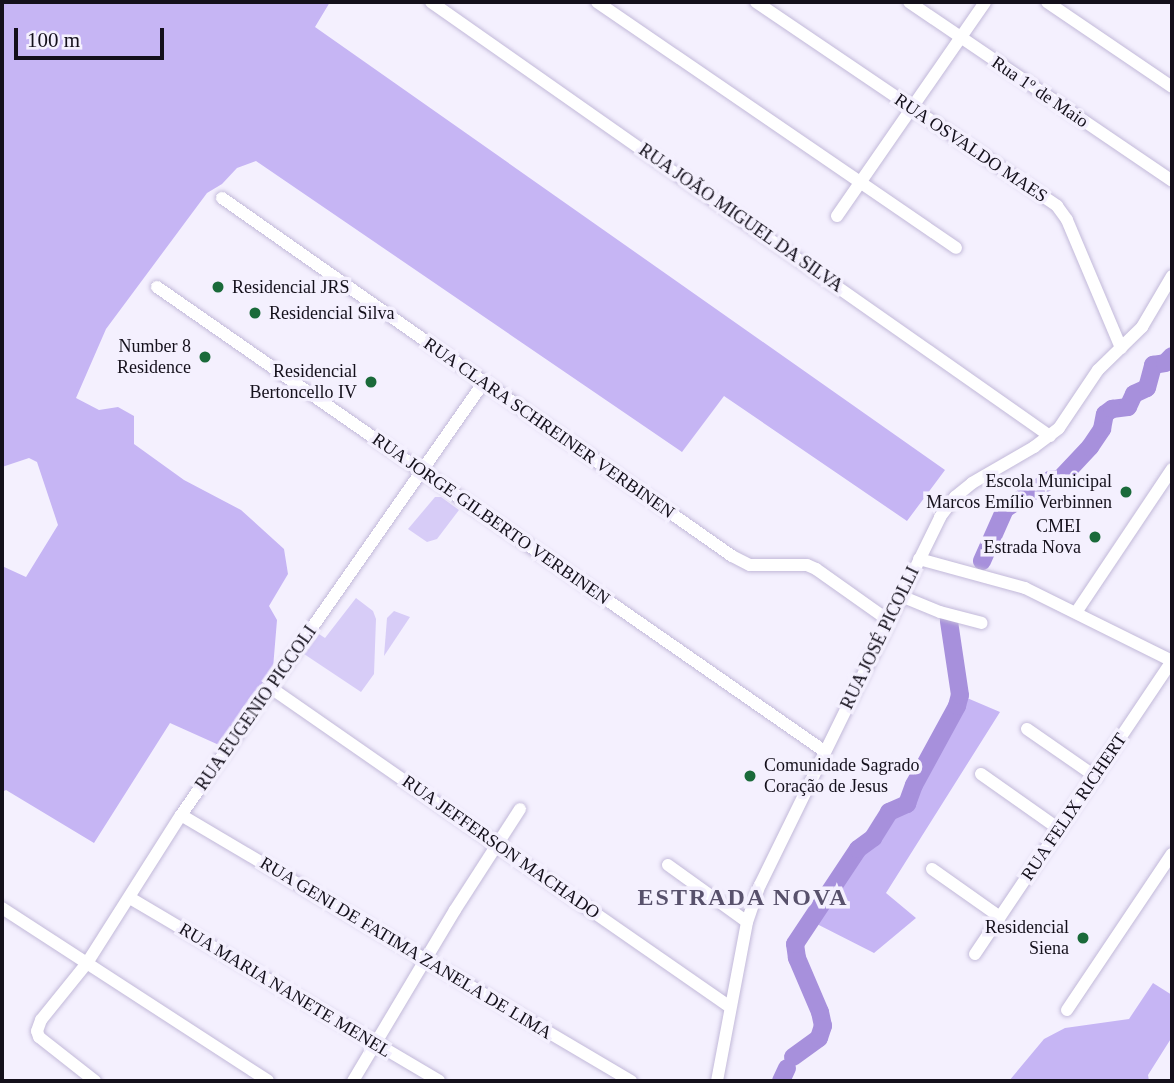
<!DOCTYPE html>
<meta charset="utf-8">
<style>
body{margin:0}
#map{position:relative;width:1174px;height:1083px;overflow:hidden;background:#f4f0fe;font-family:Georgia,serif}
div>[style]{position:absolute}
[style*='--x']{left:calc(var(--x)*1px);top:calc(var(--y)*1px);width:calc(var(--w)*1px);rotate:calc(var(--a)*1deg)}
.green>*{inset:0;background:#d7ccf7}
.forest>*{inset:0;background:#c6b5f4}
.river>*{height:18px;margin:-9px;padding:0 9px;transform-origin:9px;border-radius:9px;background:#a790dc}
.roads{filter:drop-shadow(0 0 2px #c2b9d9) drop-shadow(0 0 2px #c2b9d9)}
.minor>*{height:12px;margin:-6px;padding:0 6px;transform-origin:6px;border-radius:6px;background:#fff}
.dots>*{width:19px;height:19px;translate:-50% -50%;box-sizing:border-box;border:4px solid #f4f0fe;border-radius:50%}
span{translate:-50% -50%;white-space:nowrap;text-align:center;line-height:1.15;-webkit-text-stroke:7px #f4f0fe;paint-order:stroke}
.street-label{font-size:18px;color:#14101b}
.poi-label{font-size:18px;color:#14101b}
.left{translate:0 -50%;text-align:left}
.right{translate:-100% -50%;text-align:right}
.district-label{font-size:24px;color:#58516c;font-weight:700;letter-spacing:2px}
.frame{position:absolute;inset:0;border:4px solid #14101b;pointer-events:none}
.scale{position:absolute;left:14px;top:28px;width:150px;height:32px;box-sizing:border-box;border:4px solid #14101b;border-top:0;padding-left:9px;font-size:21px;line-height:24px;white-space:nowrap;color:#14101b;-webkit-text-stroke:5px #f4f0fe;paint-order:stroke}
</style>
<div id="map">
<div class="green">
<div style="clip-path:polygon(435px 497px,441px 497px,459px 510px,437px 539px,427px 542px,408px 529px)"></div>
<div style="clip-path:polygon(356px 598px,373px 611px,376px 619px,374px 674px,361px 692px,304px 654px,319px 634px,325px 638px)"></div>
<div style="clip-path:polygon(394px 611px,410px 617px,384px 656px,387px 618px)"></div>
</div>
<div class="forest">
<div style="clip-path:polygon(2px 2px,330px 2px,315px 27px,945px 470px,907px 521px,724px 396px,682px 452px,256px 161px,237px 168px,222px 184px,207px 193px,106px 329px,76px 398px,99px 410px,118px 407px,134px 416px,134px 444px,184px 480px,241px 510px,284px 549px,288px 574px,269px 606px,277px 620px,273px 668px,219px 745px,170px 723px,94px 843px,6px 790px,2px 792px,2px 566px,26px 577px,58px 525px,37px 462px,29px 458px,2px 467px)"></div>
<div style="clip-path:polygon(960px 695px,1000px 712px,886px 893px,916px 918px,874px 953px,809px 920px,858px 849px,873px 838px,889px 812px,907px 804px,914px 785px,949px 725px)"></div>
<div style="clip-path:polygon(1153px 983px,1172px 995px,1172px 1037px,1148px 1075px,1149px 1081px,1009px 1081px,1044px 1039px,1065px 1028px,1129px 1019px)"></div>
</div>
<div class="river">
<div style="--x:982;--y:561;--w:57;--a:-66.1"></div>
<div style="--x:1005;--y:509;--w:54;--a:-32.8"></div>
<div style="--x:1050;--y:480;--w:10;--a:-6"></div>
<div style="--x:1060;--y:479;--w:44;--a:-46.8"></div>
<div style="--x:1090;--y:447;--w:22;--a:-56"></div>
<div style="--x:1102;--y:429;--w:15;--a:-79"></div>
<div style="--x:1105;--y:414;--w:9;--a:-36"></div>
<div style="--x:1112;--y:409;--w:16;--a:-7"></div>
<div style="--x:1128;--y:407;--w:14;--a:-65"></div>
<div style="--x:1134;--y:394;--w:14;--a:-25"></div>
<div style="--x:1147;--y:388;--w:24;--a:-75"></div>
<div style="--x:1153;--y:365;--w:12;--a:-9"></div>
<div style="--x:1165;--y:363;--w:10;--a:-45"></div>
<div style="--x:793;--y:1057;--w:32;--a:-36"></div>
<div style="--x:819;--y:1038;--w:13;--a:-72"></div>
<div style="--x:823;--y:1026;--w:14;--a:-102"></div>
<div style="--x:820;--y:1012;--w:59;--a:-113.1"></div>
<div style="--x:797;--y:958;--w:14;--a:-98"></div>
<div style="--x:795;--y:944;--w:114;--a:-56.4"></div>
<div style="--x:858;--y:849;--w:19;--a:-36"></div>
<div style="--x:873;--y:838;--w:31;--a:-58"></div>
<div style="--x:889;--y:812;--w:20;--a:-24"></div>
<div style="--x:907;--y:804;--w:20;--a:-70"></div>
<div style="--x:914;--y:785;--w:90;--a:-61.4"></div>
<div style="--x:957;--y:706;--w:11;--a:-75"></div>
<div style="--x:960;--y:695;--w:75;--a:-98.5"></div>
<div style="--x:781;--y:1081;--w:14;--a:-65"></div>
</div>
<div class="roads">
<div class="minor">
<div style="--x:431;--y:2;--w:756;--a:35.04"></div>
<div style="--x:597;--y:2;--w:435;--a:34.4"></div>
<div style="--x:756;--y:2;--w:364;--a:34.1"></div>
<div style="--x:1057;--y:206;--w:17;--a:54"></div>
<div style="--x:1067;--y:220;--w:139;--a:67.1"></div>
<div style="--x:909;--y:2;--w:318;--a:34.2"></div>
<div style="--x:1047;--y:2;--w:151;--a:34.2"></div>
<div style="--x:222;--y:198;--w:623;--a:35.07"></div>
<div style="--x:732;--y:556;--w:20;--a:27"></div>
<div style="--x:750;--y:565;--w:57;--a:0"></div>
<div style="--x:807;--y:565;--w:10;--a:24"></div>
<div style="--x:816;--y:569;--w:88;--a:35.3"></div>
<div style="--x:837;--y:216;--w:260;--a:-55.3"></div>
<div style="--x:157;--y:287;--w:813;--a:34.82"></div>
<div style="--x:919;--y:559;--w:110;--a:15.3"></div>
<div style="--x:1025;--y:588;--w:164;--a:26.4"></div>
<div style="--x:901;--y:596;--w:42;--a:22.3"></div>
<div style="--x:940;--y:612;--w:43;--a:14.7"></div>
<div style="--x:1077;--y:611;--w:171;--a:-56.2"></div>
<div style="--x:271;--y:688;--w:559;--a:34.8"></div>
<div style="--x:1027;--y:729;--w:84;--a:34.8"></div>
<div style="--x:981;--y:774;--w:95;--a:35.2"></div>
<div style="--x:181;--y:815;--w:523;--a:30.59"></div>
<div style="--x:668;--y:865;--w:97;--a:35.8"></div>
<div style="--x:932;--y:869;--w:83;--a:35.2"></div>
<div style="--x:130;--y:898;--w:359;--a:30.6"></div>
<div style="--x:2;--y:908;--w:317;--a:33"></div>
<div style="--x:975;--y:954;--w:353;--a:-56.1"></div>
<div style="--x:1067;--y:1010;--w:188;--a:-56.1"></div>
<div style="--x:95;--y:1081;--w:71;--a:-141.8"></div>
<div style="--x:39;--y:1037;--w:6;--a:-108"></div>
<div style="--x:37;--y:1031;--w:12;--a:-70"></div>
<div style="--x:41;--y:1020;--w:73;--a:-51.1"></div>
<div style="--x:87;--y:963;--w:175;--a:-57.6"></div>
<div style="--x:181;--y:815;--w:528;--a:-55.02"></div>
<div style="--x:353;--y:1081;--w:199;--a:-59.2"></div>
<div style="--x:455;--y:910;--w:120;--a:-57.2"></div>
<div style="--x:717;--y:1081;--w:162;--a:-79.3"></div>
<div style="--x:747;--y:922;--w:39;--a:-71"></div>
<div style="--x:760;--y:885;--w:410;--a:-63.9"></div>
<div style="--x:940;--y:517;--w:25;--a:-53"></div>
<div style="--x:955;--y:497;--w:22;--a:-39"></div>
<div style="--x:972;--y:483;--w:72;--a:-30.1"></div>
<div style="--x:1034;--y:447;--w:31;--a:-37"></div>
<div style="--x:1059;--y:428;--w:70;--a:-56.1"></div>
<div style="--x:1098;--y:370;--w:62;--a:-44.3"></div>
<div style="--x:1142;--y:327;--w:59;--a:-59.5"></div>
</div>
</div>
<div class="dots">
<div style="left:218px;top:287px;background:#1a6a3a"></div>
<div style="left:255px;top:313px;background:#1a6a3a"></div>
<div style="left:205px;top:357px;background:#1a6a3a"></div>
<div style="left:371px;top:382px;background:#1a6a3a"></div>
<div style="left:1126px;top:492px;background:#1a6a3a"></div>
<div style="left:1095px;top:537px;background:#1a6a3a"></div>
<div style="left:750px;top:776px;background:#1a6a3a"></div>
<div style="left:1083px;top:938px;background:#1a6a3a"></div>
</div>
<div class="street-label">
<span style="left:1040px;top:92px;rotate:34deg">Rua 1º de Maio</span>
<span style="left:971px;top:148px;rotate:34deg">RUA OSVALDO MAES</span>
<span style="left:741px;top:218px;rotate:35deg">RUA JOÃO MIGUEL DA SILVA</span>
<span style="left:549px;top:428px;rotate:35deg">RUA CLARA SCHREINER VERBINEN</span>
<span style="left:491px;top:519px;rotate:35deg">RUA JORGE GILBERTO VERBINEN</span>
<span style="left:880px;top:638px;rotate:-64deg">RUA JOSÉ PICOLLI</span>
<span style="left:256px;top:708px;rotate:-55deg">RUA EUGENIO PICCOLI</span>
<span style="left:1074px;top:807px;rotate:-56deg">RUA FELIX RICHERT</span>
<span style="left:501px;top:847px;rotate:35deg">RUA JEFFERSON MACHADO</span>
<span style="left:406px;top:948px;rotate:31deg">RUA GENI DE FATIMA ZANELA DE LIMA</span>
<span style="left:285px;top:990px;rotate:31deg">RUA MARIA NANETE MENEL</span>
</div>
<div class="poi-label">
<span class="left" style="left:232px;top:287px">Residencial JRS</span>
<span class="left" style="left:269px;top:313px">Residencial Silva</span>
<span class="right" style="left:191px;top:357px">Number 8<br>Residence</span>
<span class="right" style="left:357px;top:382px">Residencial<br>Bertoncello IV</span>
<span class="right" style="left:1112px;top:492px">Escola Municipal<br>Marcos Emílio Verbinnen</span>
<span class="right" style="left:1081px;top:537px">CMEI<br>Estrada Nova</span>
<span class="left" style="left:764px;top:776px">Comunidade Sagrado<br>Coração de Jesus</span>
<span class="right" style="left:1069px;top:938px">Residencial<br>Siena</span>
</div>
<div class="district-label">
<span style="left:743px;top:898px">ESTRADA NOVA</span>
</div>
<div class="frame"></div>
<div class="scale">100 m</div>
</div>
